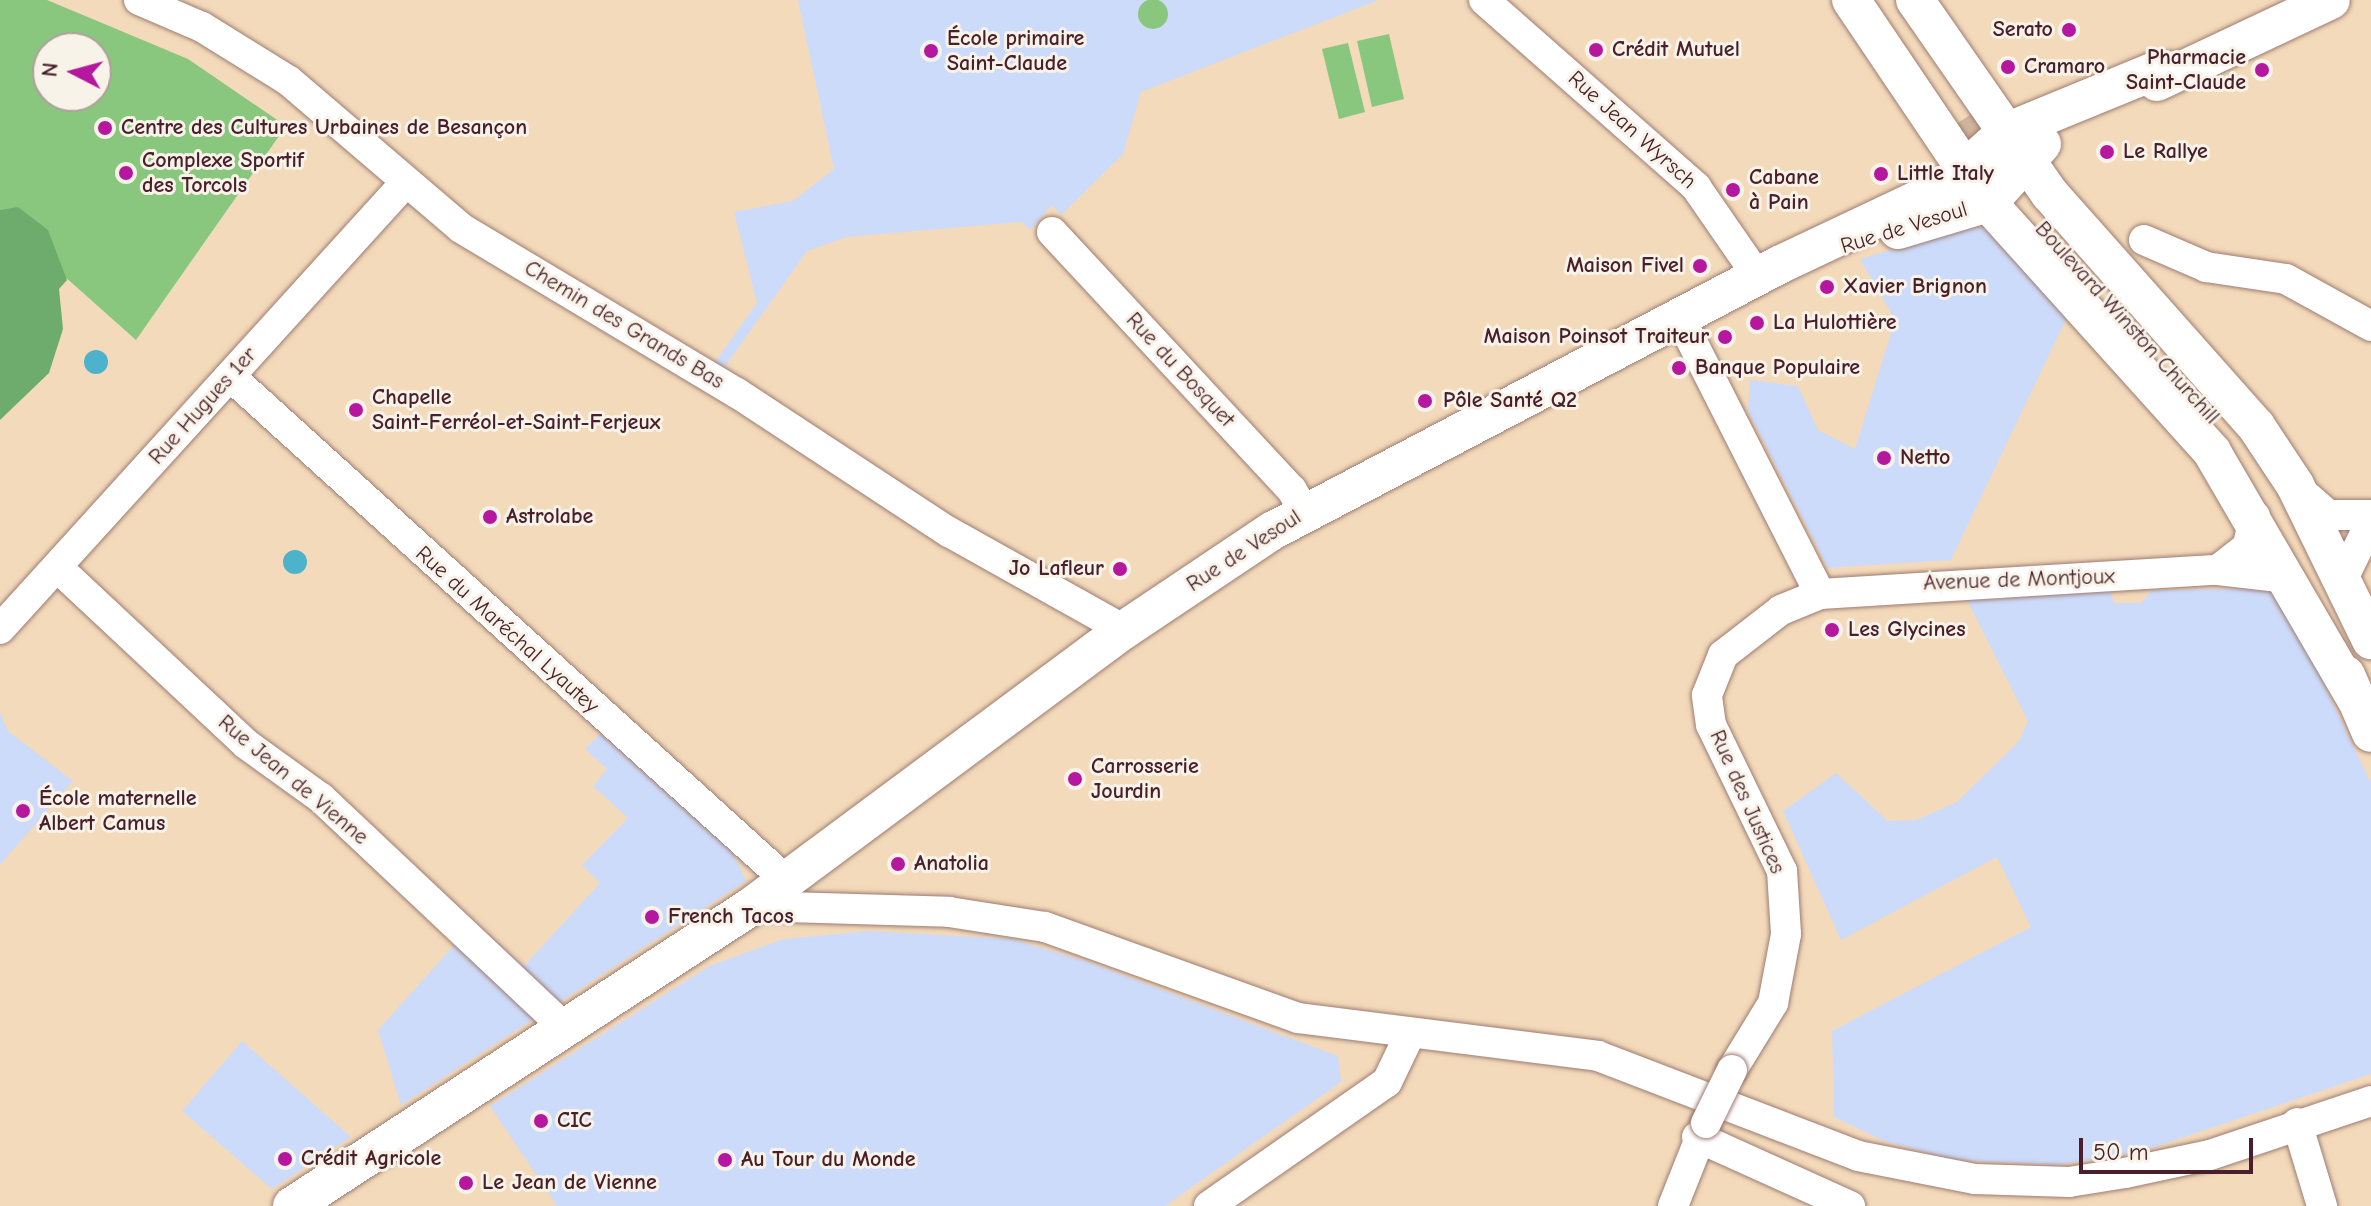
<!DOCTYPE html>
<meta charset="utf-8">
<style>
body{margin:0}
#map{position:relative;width:2371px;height:1206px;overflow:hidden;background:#f3daba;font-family:"Comic Neue",sans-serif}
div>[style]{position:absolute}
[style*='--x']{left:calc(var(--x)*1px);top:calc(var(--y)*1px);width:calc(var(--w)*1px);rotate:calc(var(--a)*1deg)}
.built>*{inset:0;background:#cddbfa}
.green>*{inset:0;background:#89c77e}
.round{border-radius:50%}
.forest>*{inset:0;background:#6eac6d}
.water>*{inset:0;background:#4db2cc}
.major-tunnel>*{height:38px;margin-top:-19px;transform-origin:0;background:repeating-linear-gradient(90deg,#d1b59d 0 38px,transparent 0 57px)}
.roads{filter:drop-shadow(0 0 2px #9e7c72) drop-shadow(0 0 2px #9e7c72)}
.minor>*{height:30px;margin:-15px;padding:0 15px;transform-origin:15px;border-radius:15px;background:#fff}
.major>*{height:38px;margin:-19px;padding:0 19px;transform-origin:19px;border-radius:19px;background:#fff}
.bridges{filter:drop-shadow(0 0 2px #9e7c72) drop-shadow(0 0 2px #9e7c72)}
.minor-bridge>*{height:30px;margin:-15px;padding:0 15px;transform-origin:15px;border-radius:15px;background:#fff}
.dots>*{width:22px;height:22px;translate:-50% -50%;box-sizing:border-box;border:4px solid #f7f3e8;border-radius:50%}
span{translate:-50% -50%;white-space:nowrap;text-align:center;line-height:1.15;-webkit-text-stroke:6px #f7f3e8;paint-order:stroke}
.poi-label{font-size:22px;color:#4a1f2b;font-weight:700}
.right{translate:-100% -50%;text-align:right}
.left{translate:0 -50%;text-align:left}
.street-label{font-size:22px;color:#4a1f2b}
.north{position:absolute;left:32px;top:32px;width:80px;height:80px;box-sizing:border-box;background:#f7f3e8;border:2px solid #b29e9c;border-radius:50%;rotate:276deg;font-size:22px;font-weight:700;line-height:32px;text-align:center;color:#4a1f2b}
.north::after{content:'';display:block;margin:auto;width:28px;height:36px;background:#b5179e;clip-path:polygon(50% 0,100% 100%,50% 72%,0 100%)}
.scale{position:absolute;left:2079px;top:1138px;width:174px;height:36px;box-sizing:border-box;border:4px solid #4a1f2b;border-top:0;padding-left:10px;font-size:24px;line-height:28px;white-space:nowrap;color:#4a1f2b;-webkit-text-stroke:6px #f7f3e8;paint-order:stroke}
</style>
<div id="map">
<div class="built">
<div style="clip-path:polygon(798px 0,1379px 0,1141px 92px,1123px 154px,1061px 215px,1052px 205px,1030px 230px,1022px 222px,847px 237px,807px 251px,724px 368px,715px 362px,757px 303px,734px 212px,793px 201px,834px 169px)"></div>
<div style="clip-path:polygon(1974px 225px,1994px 232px,2069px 313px,1951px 560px,1828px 568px,1748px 411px,1750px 380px,1798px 386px,1818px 430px,1855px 449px,1895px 320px,1860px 259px)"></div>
<div style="clip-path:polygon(2278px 588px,2371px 783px,2371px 1074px,2140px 1152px,2056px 1165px,1956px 1160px,1884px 1141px,1834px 1117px,1832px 1031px,2031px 927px,1997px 857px,1841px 940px,1783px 811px,1836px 773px,1888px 821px,1916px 820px,1957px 802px,2019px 741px,2028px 721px,1965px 596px,2110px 590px,2114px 603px,2141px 603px,2152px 590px)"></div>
<div style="clip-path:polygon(0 713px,8px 731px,73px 781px,0 865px)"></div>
<div style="clip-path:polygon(601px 733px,733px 853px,746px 881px,401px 1105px,378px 1030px,475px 922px,524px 966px,600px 883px,582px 865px,628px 818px,593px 786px,607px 769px,585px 749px)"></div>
<div style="clip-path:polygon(870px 931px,1012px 939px,1088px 962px,1338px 1056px,1341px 1082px,1165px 1206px,557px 1206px,490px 1106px,709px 966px,784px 939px)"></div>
<div style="clip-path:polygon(242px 1041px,351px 1137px,272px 1189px,182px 1111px)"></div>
</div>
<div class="green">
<div class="round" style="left:1138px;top:-1px;width:30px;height:30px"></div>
<div style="clip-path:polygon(evenodd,0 0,47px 0,188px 59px,286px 126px,136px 340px,0 219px,0 0,48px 48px,96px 48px,96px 96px,48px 96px,48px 48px)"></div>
<div style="clip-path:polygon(1389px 34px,1404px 99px,1372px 107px,1357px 41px)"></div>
<div style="clip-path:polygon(1348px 43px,1365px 112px,1339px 119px,1322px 49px)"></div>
</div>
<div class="forest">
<div style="clip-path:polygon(18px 207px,48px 230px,67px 280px,59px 289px,63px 329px,49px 373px,0 420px,0 210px)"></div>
</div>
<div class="water">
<div class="round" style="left:84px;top:350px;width:24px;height:24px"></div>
<div class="round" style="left:283px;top:550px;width:24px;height:24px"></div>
</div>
<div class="major-tunnel">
<div style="--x:1965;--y:118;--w:113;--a:56.6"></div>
</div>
<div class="roads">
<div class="minor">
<div style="--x:139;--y:0;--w:69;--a:23.2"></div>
<div style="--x:202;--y:27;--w:102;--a:31.8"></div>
<div style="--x:289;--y:81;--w:226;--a:40.5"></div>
<div style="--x:461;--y:228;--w:322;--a:30.9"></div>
<div style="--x:737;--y:393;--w:254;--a:33.3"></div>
<div style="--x:949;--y:532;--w:201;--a:29.2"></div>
<div style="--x:1484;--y:0;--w:283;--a:41.4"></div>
<div style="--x:1696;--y:187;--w:109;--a:55.4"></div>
<div style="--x:1052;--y:232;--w:352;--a:47.1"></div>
<div style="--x:1292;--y:490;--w:25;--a:61"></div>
<div style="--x:2144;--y:240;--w:68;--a:23.5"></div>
<div style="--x:2206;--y:267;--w:81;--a:8.5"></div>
<div style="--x:2286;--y:279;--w:97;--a:28.9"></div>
<div style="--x:1681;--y:320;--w:307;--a:63.1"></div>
<div style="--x:230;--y:376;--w:752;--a:42.2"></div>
<div style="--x:2302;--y:492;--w:35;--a:41"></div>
<div style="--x:2328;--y:515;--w:43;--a:0"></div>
<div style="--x:2255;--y:516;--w:32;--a:104"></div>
<div style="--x:2247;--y:547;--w:37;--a:142"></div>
<div style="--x:2218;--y:570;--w:68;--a:6.7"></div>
<div style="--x:57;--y:567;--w:259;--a:43.1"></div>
<div style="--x:246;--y:744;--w:92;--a:35.8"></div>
<div style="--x:321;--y:798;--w:334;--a:43.3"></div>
<div style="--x:2343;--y:579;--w:64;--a:-64.2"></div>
<div style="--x:0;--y:629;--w:604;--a:-47.75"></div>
<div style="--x:752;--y:906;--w:197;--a:1.7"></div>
<div style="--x:949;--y:912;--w:97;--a:8.9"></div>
<div style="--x:1045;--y:927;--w:269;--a:19.8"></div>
<div style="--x:1298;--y:1018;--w:302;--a:7.2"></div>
<div style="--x:1598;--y:1056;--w:279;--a:21"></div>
<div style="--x:1858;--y:1156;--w:119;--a:11.1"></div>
<div style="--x:1975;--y:1179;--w:94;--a:1.8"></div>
<div style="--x:2069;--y:1182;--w:57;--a:-9.1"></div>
<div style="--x:2125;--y:1173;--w:87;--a:-12"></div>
<div style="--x:2210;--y:1155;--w:170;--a:-18.5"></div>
<div style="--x:1732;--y:1070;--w:79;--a:-58.5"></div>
<div style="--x:1773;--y:1003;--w:70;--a:-79.3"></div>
<div style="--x:1786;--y:934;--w:63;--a:-93.6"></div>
<div style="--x:1782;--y:871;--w:162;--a:-115.9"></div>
<div style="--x:1711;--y:725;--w:30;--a:-98"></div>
<div style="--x:1707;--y:695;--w:43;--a:-68.2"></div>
<div style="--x:1723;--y:655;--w:73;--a:-37.8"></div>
<div style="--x:1781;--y:610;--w:42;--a:-22.3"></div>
<div style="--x:1820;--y:594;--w:399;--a:-3.5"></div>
<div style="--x:2297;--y:1123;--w:87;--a:73.2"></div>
<div style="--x:1697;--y:1137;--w:168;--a:24.3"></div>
<div style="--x:1209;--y:1206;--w:217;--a:-34.9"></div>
<div style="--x:1387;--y:1082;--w:51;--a:-64.4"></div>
<div style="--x:1673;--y:1206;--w:89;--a:-68.3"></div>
</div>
<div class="major">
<div style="--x:1851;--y:0;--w:245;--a:56"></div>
<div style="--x:1988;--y:203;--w:335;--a:48"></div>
<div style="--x:2212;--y:452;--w:285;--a:59.8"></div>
<div style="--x:1915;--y:0;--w:236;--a:55.2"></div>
<div style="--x:2050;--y:194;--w:310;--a:48.4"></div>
<div style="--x:2256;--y:426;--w:71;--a:56.5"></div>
<div style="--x:2295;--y:485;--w:173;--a:63.9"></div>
<div style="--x:2157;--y:82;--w:192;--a:-25.2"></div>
<div style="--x:1898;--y:230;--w:94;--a:-16.7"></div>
<div style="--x:1988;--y:203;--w:80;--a:-47.5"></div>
<div style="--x:2346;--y:675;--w:63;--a:66.7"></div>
<div style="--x:292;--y:1206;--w:549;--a:-33.11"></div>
<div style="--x:752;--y:906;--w:463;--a:-36.6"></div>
<div style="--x:1124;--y:630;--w:178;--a:-33.8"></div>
<div style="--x:1272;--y:531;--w:573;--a:-27.68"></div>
<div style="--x:1779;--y:265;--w:185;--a:-25.3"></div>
<div style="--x:1946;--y:186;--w:81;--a:-42"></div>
<div style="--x:2006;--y:132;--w:161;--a:-22.3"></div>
<div style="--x:2155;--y:71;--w:24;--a:-2"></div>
</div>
</div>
<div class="bridges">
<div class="minor-bridge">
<div style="--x:1706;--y:1123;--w:59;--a:-63.9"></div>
</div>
</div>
<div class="dots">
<div style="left:2069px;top:30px;background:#b5179e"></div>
<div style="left:1596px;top:50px;background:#b5179e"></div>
<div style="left:931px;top:51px;background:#b5179e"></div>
<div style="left:2008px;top:67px;background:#b5179e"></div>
<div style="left:2262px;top:70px;background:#b5179e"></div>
<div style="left:105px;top:128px;background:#b5179e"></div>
<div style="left:2107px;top:152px;background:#b5179e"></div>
<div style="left:126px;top:173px;background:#b5179e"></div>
<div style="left:1881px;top:174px;background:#b5179e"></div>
<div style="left:1733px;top:190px;background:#b5179e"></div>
<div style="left:1700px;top:266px;background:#b5179e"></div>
<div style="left:1827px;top:287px;background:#b5179e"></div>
<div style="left:1757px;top:323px;background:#b5179e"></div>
<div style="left:1725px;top:337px;background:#b5179e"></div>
<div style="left:1679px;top:368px;background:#b5179e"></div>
<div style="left:1425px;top:401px;background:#b5179e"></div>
<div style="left:356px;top:410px;background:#b5179e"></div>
<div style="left:1884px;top:458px;background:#b5179e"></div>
<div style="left:490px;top:517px;background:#b5179e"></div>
<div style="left:1120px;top:569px;background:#b5179e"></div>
<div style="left:1832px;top:630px;background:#b5179e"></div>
<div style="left:1075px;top:779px;background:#b5179e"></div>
<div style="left:23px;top:811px;background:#b5179e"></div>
<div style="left:898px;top:864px;background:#b5179e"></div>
<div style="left:652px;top:917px;background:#b5179e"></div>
<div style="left:541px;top:1121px;background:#b5179e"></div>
<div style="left:285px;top:1159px;background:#b5179e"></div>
<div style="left:725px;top:1160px;background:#b5179e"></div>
<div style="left:466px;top:1183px;background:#b5179e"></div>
</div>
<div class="poi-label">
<span class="right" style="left:2053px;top:30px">Serato</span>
<span class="left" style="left:947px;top:51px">École primaire<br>Saint-Claude</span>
<span class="left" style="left:1612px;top:50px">Crédit Mutuel</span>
<span class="right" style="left:2246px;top:70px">Pharmacie<br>Saint-Claude</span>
<span class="left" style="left:2024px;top:67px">Cramaro</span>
<span class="left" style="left:121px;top:128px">Centre des Cultures Urbaines de Besançon</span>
<span class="left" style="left:2123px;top:152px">Le Rallye</span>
<span class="left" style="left:142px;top:173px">Complexe Sportif<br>des Torcols</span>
<span class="left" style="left:1897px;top:174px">Little Italy</span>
<span class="left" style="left:1749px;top:190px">Cabane<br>à Pain</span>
<span class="right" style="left:1684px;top:266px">Maison Fivel</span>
<span class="left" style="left:1843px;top:287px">Xavier Brignon</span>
<span class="left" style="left:1773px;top:323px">La Hulottière</span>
<span class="right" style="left:1709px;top:337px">Maison Poinsot Traiteur</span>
<span class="left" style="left:1695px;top:368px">Banque Populaire</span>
<span class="left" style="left:372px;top:410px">Chapelle<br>Saint-Ferréol-et-Saint-Ferjeux</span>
<span class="left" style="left:1443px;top:401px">Pôle Santé Q2</span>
<span class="left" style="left:1900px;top:458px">Netto</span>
<span class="left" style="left:506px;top:517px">Astrolabe</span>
<span class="right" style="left:1104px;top:569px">Jo Lafleur</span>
<span class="left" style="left:1848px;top:630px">Les Glycines</span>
<span class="left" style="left:1091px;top:779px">Carrosserie<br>Jourdin</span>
<span class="left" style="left:39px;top:811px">École maternelle<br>Albert Camus</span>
<span class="left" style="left:914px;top:864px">Anatolia</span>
<span class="left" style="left:668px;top:917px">French Tacos</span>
<span class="left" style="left:557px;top:1121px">CIC</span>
<span class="left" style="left:301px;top:1159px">Crédit Agricole</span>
<span class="left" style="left:741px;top:1160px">Au Tour du Monde</span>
<span class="left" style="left:482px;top:1183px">Le Jean de Vienne</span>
</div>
<div class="street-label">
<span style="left:1632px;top:130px;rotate:42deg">Rue Jean Wyrsch</span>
<span style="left:1904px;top:228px;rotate:-17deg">Rue de Vesoul</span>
<span style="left:2127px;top:323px;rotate:48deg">Boulevard Winston Churchill</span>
<span style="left:624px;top:325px;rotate:31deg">Chemin des Grands Bas</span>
<span style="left:1180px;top:370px;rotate:47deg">Rue du Bosquet</span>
<span style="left:203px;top:406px;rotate:-48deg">Rue Hugues 1er</span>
<span style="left:1244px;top:551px;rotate:-33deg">Rue de Vesoul</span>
<span style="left:2019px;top:580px;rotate:-2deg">Avenue de Montjoux</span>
<span style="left:507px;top:630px;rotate:42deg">Rue du Maréchal Lyautey</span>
<span style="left:293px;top:780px;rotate:40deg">Rue Jean de Vienne</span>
<span style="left:1747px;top:802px;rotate:66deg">Rue des Justices</span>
</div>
<div class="north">N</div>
<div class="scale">50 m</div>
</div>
